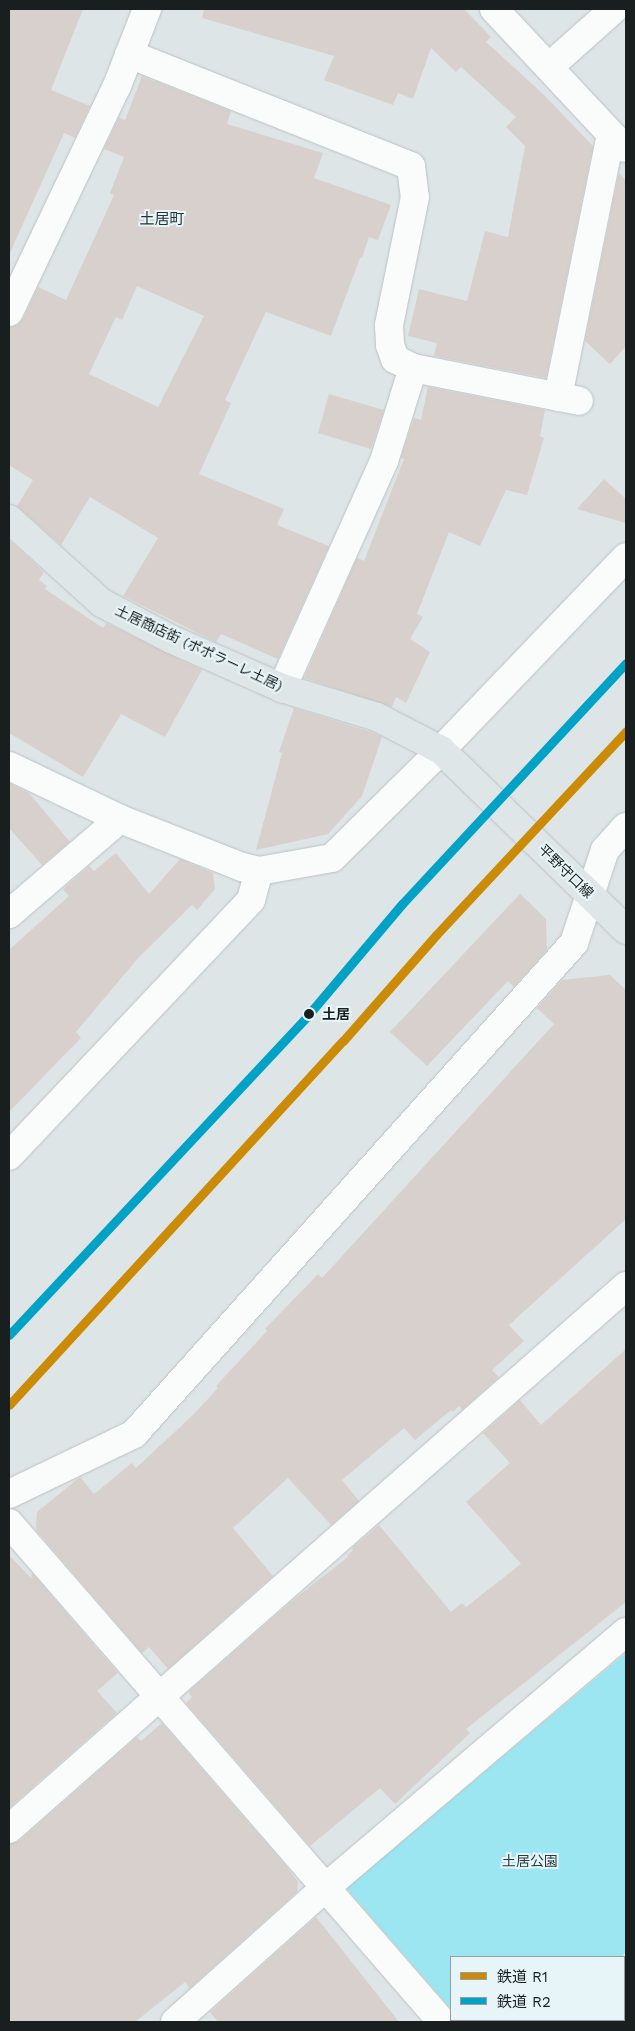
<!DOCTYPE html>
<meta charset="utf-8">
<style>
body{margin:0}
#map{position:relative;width:635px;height:2031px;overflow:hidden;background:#dee5e6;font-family:"Work Sans","Noto Sans JP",sans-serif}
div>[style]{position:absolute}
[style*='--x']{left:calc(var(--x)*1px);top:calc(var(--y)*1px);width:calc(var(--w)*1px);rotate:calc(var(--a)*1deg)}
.green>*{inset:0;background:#9ce6f1}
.building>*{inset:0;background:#d8d0cd}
.roads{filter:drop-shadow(0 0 1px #bcc2c3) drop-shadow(0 0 1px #bcc2c3)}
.minor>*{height:28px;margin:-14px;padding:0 14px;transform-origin:14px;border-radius:14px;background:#fafbfb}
.major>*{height:28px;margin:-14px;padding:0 14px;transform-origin:14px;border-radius:14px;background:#dee6e8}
.rail-1>*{height:9px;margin:-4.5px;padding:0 4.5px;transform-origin:4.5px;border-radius:4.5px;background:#cb8b06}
.rail-2>*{height:9px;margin:-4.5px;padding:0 4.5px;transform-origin:4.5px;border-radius:4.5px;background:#01a2c5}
.dots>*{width:14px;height:14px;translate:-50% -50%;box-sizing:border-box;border:2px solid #e7f5f8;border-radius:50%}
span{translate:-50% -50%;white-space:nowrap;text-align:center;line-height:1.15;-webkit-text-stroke:4px #e7f5f8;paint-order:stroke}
.street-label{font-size:14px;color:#191e1f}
.stop-label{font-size:14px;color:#191e1f;font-weight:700}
.left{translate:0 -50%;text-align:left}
.park-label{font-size:14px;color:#243d41}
.neighbourhood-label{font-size:15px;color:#253133}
.frame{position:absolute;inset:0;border:10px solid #191e1f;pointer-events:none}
.legend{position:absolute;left:450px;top:1956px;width:175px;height:65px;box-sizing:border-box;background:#e7f5f8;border:1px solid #959fa1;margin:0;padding:6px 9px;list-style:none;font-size:15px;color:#191e1f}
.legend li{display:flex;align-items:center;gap:10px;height:25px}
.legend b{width:25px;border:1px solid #959fa1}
</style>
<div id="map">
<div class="green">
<div style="clip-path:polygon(626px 1653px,626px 1952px,621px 1957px,451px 1957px,451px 2009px,346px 1888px)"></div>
<div style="clip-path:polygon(461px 2020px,551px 2020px,548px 2022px,463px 2022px)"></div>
</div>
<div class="building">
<div style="clip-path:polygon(9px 9px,83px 9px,51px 90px,90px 106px,75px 138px,64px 133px,9px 255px)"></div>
<div style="clip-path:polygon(204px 9px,464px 9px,491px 37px,486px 42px,541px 92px,593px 146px,546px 378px,434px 356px,437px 343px,408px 336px,419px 289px,467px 301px,485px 231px,508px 237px,525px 146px,506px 127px,516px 117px,461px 67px,456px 72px,431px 48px,413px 99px,398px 93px,393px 105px,324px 80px,334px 56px,202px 18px)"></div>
<div style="clip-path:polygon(evenodd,142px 76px,231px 111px,227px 124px,323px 153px,314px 178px,391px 205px,378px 240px,369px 237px,362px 258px,360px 258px,331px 336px,266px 312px,225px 400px,231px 403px,199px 474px,284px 509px,277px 525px,329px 546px,278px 659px,221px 634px,216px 642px,123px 596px,158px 538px,90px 497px,61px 545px,17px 506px,33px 480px,9px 465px,9px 327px,17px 325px,23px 319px,38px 287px,66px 300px,114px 195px,110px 193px,124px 157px,104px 149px,119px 117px,125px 120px,142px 76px,137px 286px,204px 316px,158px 407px,89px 374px,116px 317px,122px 320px,137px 286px)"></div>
<div style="clip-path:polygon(619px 173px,626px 181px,626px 346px,610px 364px,585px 341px)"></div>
<div style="clip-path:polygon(428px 387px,545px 410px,540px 436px,544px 438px,527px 495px,506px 490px,480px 546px,449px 532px,417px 614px,423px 617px,410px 639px,430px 652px,406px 703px,396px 697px,392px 707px,304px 678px,357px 558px,364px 561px,404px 459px,401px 458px,414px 418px,421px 420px)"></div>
<div style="clip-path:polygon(329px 394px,384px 410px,371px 449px,318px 433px)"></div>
<div style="clip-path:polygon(604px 479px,626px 499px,626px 523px,577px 509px)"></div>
<div style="clip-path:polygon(9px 540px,44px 572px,39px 580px,47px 586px,45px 589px,103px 628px,106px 623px,202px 670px,165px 737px,121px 714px,83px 777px,9px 733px)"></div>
<div style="clip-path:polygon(294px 708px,371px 732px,382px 737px,362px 796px,328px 834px,256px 850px,282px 753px,279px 752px)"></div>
<div style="clip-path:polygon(9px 783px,29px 793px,70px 842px,42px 865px,9px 828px)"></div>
<div style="clip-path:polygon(116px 853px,149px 894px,180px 859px,213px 873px,215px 889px,197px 910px,192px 905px,139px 957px,76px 1032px,81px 1038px,9px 1112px,9px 950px,69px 896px,63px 889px,89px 866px,94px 871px)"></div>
<div style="clip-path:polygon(520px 894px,546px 919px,547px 950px,514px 987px,508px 981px,427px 1066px,390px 1032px)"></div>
<div style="clip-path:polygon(610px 975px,626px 990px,626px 1219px,509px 1325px,524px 1341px,492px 1370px,499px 1377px,462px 1410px,459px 1406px,453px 1412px,451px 1410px,415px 1440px,404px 1428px,342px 1480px,359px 1501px,331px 1525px,288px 1478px,233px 1528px,273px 1576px,168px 1669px,149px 1647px,142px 1653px,36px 1530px,37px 1512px,80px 1477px,94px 1494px,132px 1463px,136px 1468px,194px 1414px,218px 1388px,216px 1386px,267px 1331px,265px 1329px,318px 1274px,322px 1278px,554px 1024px,537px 1008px,562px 980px)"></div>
<div style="clip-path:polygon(626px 1349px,626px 1602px,466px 1729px,470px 1733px,395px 1804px,380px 1788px,310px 1846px,186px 1703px,192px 1697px,188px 1692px,293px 1600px,348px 1557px,347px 1556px,353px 1550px,352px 1548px,379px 1525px,451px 1612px,462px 1603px,466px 1607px,521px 1564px,466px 1502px,510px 1463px,483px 1433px,520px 1400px,541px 1425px)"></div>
<div style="clip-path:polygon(9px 1555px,31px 1578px,32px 1573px,118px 1673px,97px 1691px,117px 1713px,9px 1808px)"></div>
<div style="clip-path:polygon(162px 1723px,286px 1866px,298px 1882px,297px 1892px,190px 1988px,185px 1982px,135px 2022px,9px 2022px,9px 1844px,19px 1841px,137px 1737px,141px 1741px)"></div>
<div style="clip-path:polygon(316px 1917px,399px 2022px,218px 2022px,210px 2012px)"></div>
</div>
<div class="roads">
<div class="minor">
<div style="--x:494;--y:9;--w:190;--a:46.9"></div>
<div style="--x:129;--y:54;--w:303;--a:21.7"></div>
<div style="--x:411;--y:166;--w:31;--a:83"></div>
<div style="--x:415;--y:197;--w:131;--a:101.5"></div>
<div style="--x:389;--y:325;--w:20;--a:87"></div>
<div style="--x:390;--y:345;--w:15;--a:70"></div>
<div style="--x:395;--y:359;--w:20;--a:27"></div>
<div style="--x:413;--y:368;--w:97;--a:107.3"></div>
<div style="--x:384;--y:461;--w:249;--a:114.2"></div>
<div style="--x:549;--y:67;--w:87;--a:-41.7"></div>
<div style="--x:9;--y:312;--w:250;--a:-64.5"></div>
<div style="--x:117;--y:86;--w:83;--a:-68.7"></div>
<div style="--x:413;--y:368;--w:169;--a:11.2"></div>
<div style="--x:558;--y:397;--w:267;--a:-78.6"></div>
<div style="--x:9;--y:766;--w:123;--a:25.5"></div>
<div style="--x:120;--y:819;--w:131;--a:21.5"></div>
<div style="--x:242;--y:867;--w:17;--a:13"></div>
<div style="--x:9;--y:914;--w:146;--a:-40.6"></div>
<div style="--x:9;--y:1156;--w:352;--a:-46.6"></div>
<div style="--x:251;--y:900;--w:30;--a:-75"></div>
<div style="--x:259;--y:871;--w:74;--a:-10.1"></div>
<div style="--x:332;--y:858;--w:153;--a:-44.7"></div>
<div style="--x:441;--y:750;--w:267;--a:-46.2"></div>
<div style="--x:9;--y:1494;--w:139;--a:-25.6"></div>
<div style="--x:134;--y:1434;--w:659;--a:-48.14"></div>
<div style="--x:574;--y:943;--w:98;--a:-71.6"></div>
<div style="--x:605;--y:850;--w:31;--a:-48"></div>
<div style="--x:9;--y:1523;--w:661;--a:49.05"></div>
<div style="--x:9;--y:1829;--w:822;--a:-41.35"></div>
<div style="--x:624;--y:1982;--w:3;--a:-45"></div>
<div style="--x:175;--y:2022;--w:201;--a:-41.8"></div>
<div style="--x:325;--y:1888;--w:395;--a:-40.4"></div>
<div style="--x:578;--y:2022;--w:4;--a:-34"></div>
</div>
<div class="major">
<div style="--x:9;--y:519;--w:125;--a:42.1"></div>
<div style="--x:102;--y:603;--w:78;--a:27.6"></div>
<div style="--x:171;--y:639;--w:121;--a:23.8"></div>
<div style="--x:282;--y:688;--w:99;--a:17"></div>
<div style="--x:377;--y:717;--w:72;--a:27.3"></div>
<div style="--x:441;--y:750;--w:258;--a:44.2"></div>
</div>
</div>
<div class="rail-1">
<div style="--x:9;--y:1405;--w:494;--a:-47.5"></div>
<div style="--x:343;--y:1041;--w:141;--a:-48.7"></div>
<div style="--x:436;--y:935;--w:279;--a:-47"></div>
</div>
<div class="rail-2">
<div style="--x:9;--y:1335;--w:439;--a:-46.9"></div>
<div style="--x:309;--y:1014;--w:144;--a:-49.8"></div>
<div style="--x:402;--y:904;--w:329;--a:-47.1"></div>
</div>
<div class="dots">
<div style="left:309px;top:1014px;background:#191e1f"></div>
</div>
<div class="street-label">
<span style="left:199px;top:648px;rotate:25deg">土居商店街 (ポポラーレ土居)</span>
<span style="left:566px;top:871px;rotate:44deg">平野守口線</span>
</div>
<div class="stop-label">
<span class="left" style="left:322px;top:1014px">土居</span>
</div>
<div class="park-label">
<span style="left:530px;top:1861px">土居公園</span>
</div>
<div class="neighbourhood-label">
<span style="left:162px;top:220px">土居町</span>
</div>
<div class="frame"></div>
<ul class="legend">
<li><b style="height:6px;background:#cb8b06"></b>鉄道 R1</li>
<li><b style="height:6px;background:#01a2c5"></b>鉄道 R2</li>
</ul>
</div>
